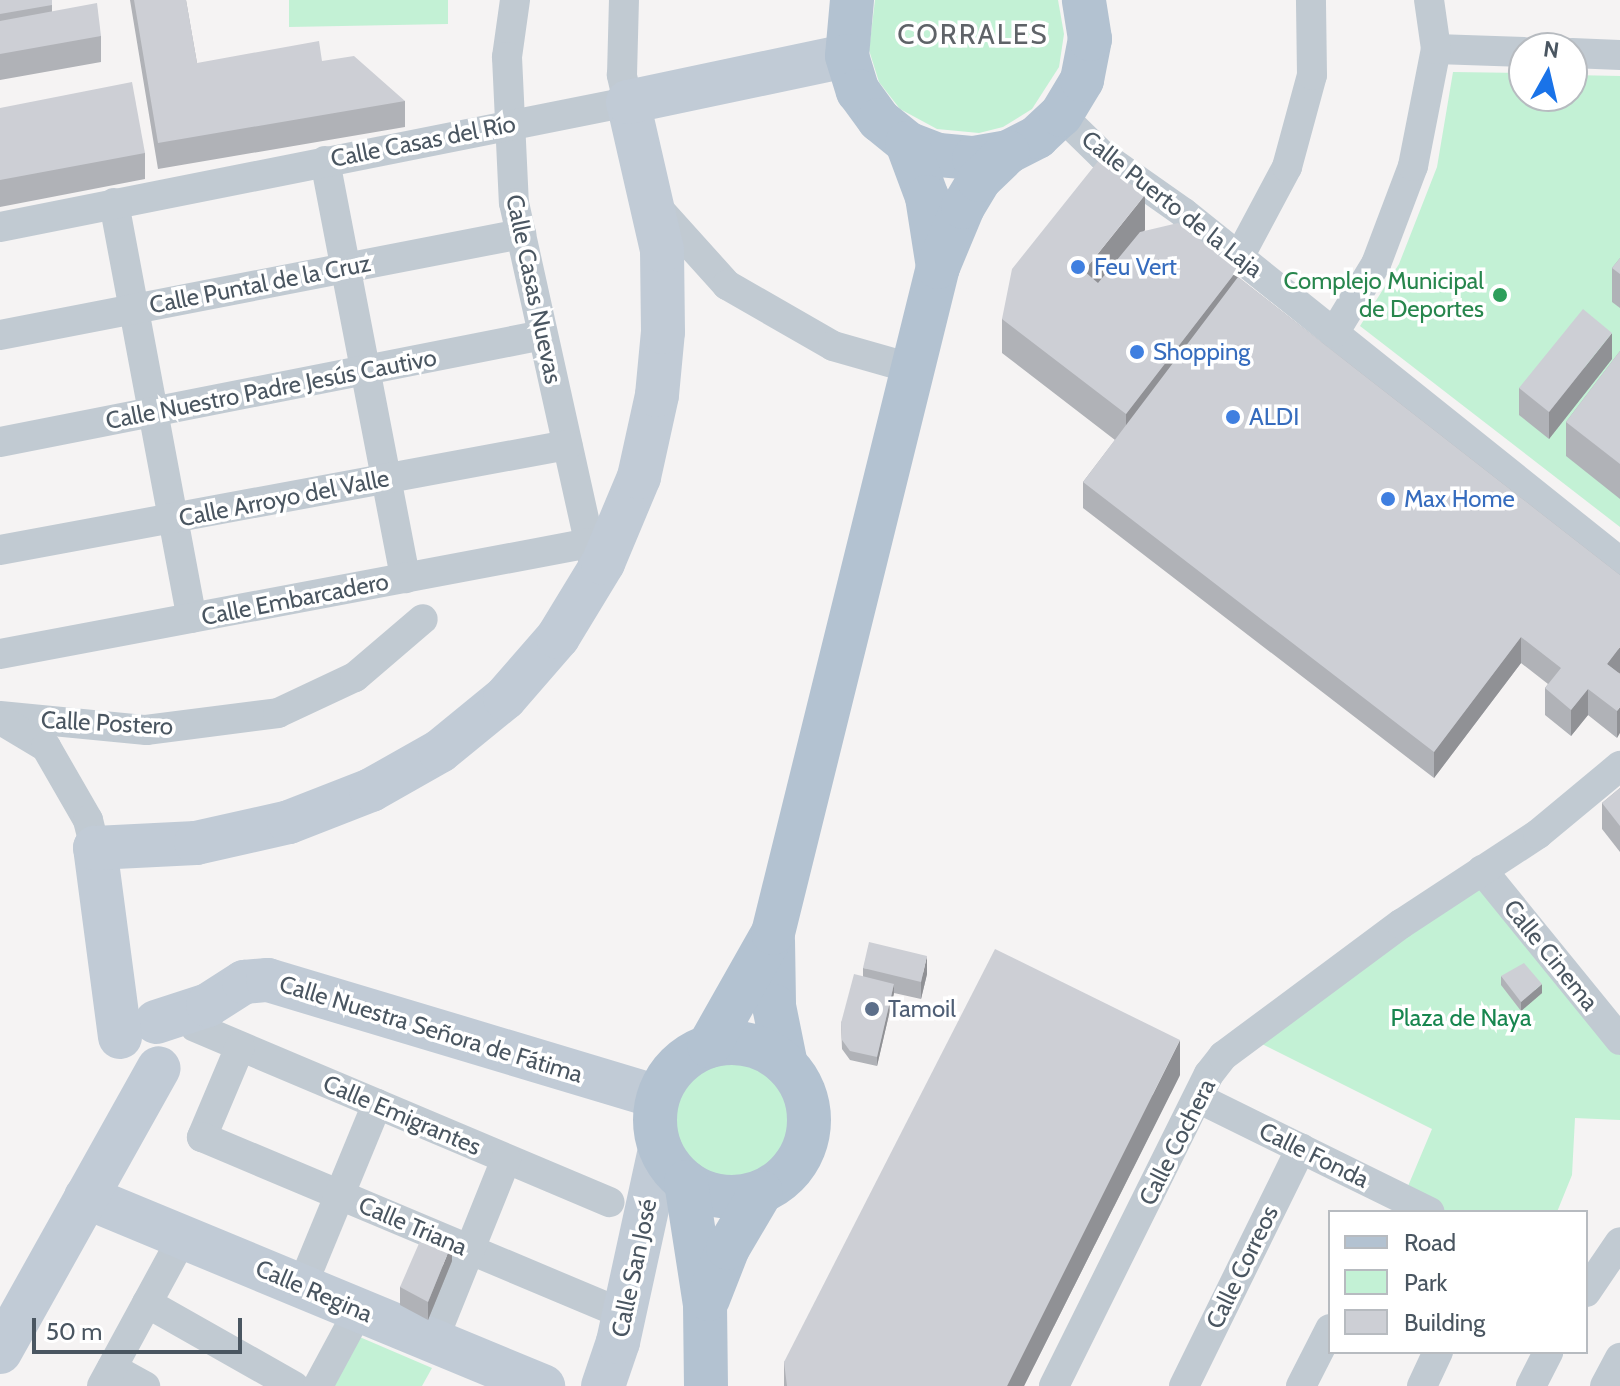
<!DOCTYPE html>
<meta charset="utf-8">
<style>
body{margin:0}
#map{position:relative;width:1620px;height:1386px;overflow:hidden;background:#f5f3f3;font-family:Cabin,sans-serif}
div>[style]{position:absolute}
[style*='--x']{left:calc(var(--x)*1px);top:calc(var(--y)*1px);width:calc(var(--w)*1px);rotate:calc(var(--a)*1deg)}
.green>*{inset:0;background:#c3f1d5}
.round{border-radius:50%}
.street>*{height:30px;margin:-15px;padding:0 15px;transform-origin:15px;border-radius:15px;background:#c1cad2}
.secondary>*{height:44px;margin:-22px;padding:0 22px;transform-origin:22px;border-radius:22px;background:#c1cbd6}
.primary>*{height:44px;margin:-22px;padding:0 22px;transform-origin:22px;border-radius:22px;background:#b3c2d1}
.primary>.ring{margin:-22px;padding:0;box-sizing:content-box;background:none;border:44px solid #b3c2d1;border-radius:50%}
.wall>*{inset:0;background:#b0b2b7}
.shaded-wall>*{inset:0;background:#909195}
.building>*{inset:0;background:#cdcfd5}
.dots>*{width:22px;height:22px;translate:-50% -50%;box-sizing:border-box;border:4px solid #fff;border-radius:50%}
span{translate:-50% -50%;white-space:nowrap;text-align:center;line-height:1.15;-webkit-text-stroke:7px #fff;paint-order:stroke}
.street-label{font-size:24px;color:#4a5661}
.shop-label{font-size:24px;color:#366cbe}
.left{translate:0 -50%;text-align:left}
.leisure-label{font-size:24px;color:#27864d}
.right{translate:-100% -50%;text-align:right}
.service-label{font-size:24px;color:#4e5e75}
.park-label{font-size:24px;color:#17864f}
.quarter-label{font-size:28px;color:#5f6368;letter-spacing:2px}
.legend{position:absolute;left:1328px;top:1210px;width:260px;height:144px;box-sizing:border-box;background:#fff;border:2px solid #b7bbc0;margin:0;padding:10px 14px;list-style:none;font-size:24px;color:#4a5661}
.legend li{display:flex;align-items:center;gap:16px;height:40px}
.legend b{width:40px;border:2px solid #b7bbc0}
.north{position:absolute;left:1508px;top:32px;width:80px;height:80px;box-sizing:border-box;background:#fff;border:2px solid #b7bbc0;border-radius:50%;rotate:8deg;font-size:22px;font-weight:700;line-height:32px;text-align:center;color:#4a5661}
.north::after{content:'';display:block;margin:auto;width:28px;height:36px;background:#1a73e8;clip-path:polygon(50% 0,100% 100%,50% 72%,0 100%)}
.scale{position:absolute;left:32px;top:1318px;width:210px;height:36px;box-sizing:border-box;border:4px solid #4a5661;border-top:0;padding-left:10px;font-size:24px;line-height:28px;white-space:nowrap;color:#4a5661;-webkit-text-stroke:6px #fff;paint-order:stroke}
</style>
<div id="map">
<div class="green">
<div style="clip-path:polygon(289px 0,448px 0,448px 24px,289px 27px)"></div>
<div style="clip-path:polygon(875px 0,1058px 0,1064px 34px,1059px 67px,1032px 109px,1003px 127px,979px 133px,937px 129px,900px 109px,879px 82px,869px 50px)"></div>
<div style="clip-path:polygon(1453px 72px,1524px 73px,1524px 96px,1572px 96px,1572px 75px,1620px 76px,1620px 527px,1360px 326px,1399px 264px,1437px 167px)"></div>
<div style="clip-path:polygon(1482px 870px,1620px 1040px,1620px 1120px,1575px 1118px,1572px 1175px,1557px 1212px,1430px 1212px,1403px 1198px,1432px 1129px,1248px 1037px)"></div>
<div class="round" style="left:672px;top:1060px;width:118px;height:118px"></div>
<div style="clip-path:polygon(355px 1335px,432px 1368px,422px 1386px,328px 1386px)"></div>
</div>
<div class="street">
<div style="--x:515;--y:0;--w:58;--a:98"></div>
<div style="--x:507;--y:57;--w:146;--a:87.3"></div>
<div style="--x:514;--y:203;--w:366;--a:77.5"></div>
<div style="--x:1436;--y:49;--w:88;--a:2"></div>
<div style="--x:1572;--y:53;--w:48;--a:2.4"></div>
<div style="--x:1061;--y:115;--w:59;--a:44.3"></div>
<div style="--x:1103;--y:156;--w:99;--a:35.1"></div>
<div style="--x:1184;--y:213;--w:558;--a:38.68"></div>
<div style="--x:325;--y:161;--w:425;--a:79.1"></div>
<div style="--x:114;--y:203;--w:422;--a:79.4"></div>
<div style="--x:655;--y:205;--w:108;--a:48"></div>
<div style="--x:727;--y:285;--w:122;--a:29.9"></div>
<div style="--x:833;--y:346;--w:84;--a:15.9"></div>
<div style="--x:0;--y:227;--w:640;--a:-11.26"></div>
<div style="--x:628;--y:102;--w:28;--a:-103"></div>
<div style="--x:622;--y:75;--w:75;--a:-88.5"></div>
<div style="--x:1239;--y:257;--w:102;--a:-61.9"></div>
<div style="--x:1287;--y:167;--w:95;--a:-74.8"></div>
<div style="--x:1312;--y:75;--w:75;--a:-90.8"></div>
<div style="--x:1334;--y:333;--w:81;--a:-58.7"></div>
<div style="--x:1376;--y:264;--w:105;--a:-69.3"></div>
<div style="--x:1413;--y:166;--w:119;--a:-78.9"></div>
<div style="--x:1436;--y:49;--w:49;--a:-98.1"></div>
<div style="--x:0;--y:335;--w:531;--a:-10.97"></div>
<div style="--x:0;--y:442;--w:553;--a:-11.15"></div>
<div style="--x:0;--y:550;--w:577;--a:-10.49"></div>
<div style="--x:0;--y:654;--w:600;--a:-10.65"></div>
<div style="--x:0;--y:716;--w:147;--a:5.5"></div>
<div style="--x:146;--y:730;--w:133;--a:-7.3"></div>
<div style="--x:278;--y:713;--w:85;--a:-25.1"></div>
<div style="--x:355;--y:677;--w:89;--a:-40.5"></div>
<div style="--x:4;--y:722;--w:49;--a:30.8"></div>
<div style="--x:46;--y:747;--w:84;--a:60.1"></div>
<div style="--x:88;--y:820;--w:29;--a:76"></div>
<div style="--x:1482;--y:870;--w:219;--a:50.9"></div>
<div style="--x:195;--y:1027;--w:450;--a:22.9"></div>
<div style="--x:240;--y:1047;--w:98;--a:112.9"></div>
<div style="--x:202;--y:1137;--w:459;--a:22.8"></div>
<div style="--x:1198;--y:1098;--w:258;--a:26.2"></div>
<div style="--x:302;--y:1286;--w:197;--a:-67.6"></div>
<div style="--x:1586;--y:1292;--w:60;--a:-55.8"></div>
<div style="--x:147;--y:1303;--w:169;--a:29.5"></div>
<div style="--x:433;--y:1341;--w:196;--a:-68.1"></div>
<div style="--x:112;--y:1368;--w:38;--a:29"></div>
<div style="--x:102;--y:1386;--w:170;--a:-61.5"></div>
<div style="--x:318;--y:1386;--w:86;--a:-61.7"></div>
<div style="--x:1054;--y:1386;--w:348;--a:-63.6"></div>
<div style="--x:1209;--y:1074;--w:23;--a:-52"></div>
<div style="--x:1223;--y:1056;--w:222;--a:-36.6"></div>
<div style="--x:1401;--y:924;--w:164;--a:-33.3"></div>
<div style="--x:1538;--y:834;--w:107;--a:-39.7"></div>
<div style="--x:1184;--y:1386;--w:265;--a:-63.8"></div>
<div style="--x:1301;--y:1386;--w:64;--a:-63"></div>
<div style="--x:1422;--y:1386;--w:38;--a:-65"></div>
<div style="--x:1531;--y:1386;--w:38;--a:-63"></div>
<div style="--x:1605;--y:1386;--w:32;--a:-62"></div>
</div>
<div class="secondary">
<div style="--x:156;--y:1022;--w:55;--a:-18.1"></div>
<div style="--x:208;--y:1005;--w:43;--a:-32.6"></div>
<div style="--x:244;--y:982;--w:24;--a:-5"></div>
<div style="--x:268;--y:980;--w:407;--a:16.7"></div>
<div style="--x:120;--y:1037;--w:191;--a:-97.5"></div>
<div style="--x:95;--y:848;--w:101;--a:-2.8"></div>
<div style="--x:196;--y:843;--w:95;--a:-12.7"></div>
<div style="--x:289;--y:822;--w:88;--a:-21.3"></div>
<div style="--x:371;--y:790;--w:79;--a:-29.5"></div>
<div style="--x:440;--y:751;--w:84;--a:-39.2"></div>
<div style="--x:505;--y:698;--w:81;--a:-49"></div>
<div style="--x:558;--y:637;--w:87;--a:-58.7"></div>
<div style="--x:603;--y:563;--w:93;--a:-67.3"></div>
<div style="--x:639;--y:477;--w:84;--a:-77.6"></div>
<div style="--x:657;--y:395;--w:63;--a:-84.6"></div>
<div style="--x:663;--y:332;--w:82;--a:-90.7"></div>
<div style="--x:662;--y:250;--w:152;--a:-102.9"></div>
<div style="--x:628;--y:102;--w:224;--a:-11.9"></div>
<div style="--x:86;--y:1197;--w:495;--a:22.5"></div>
<div style="--x:0;--y:1352;--w:325;--a:-60.8"></div>
<div style="--x:603;--y:1386;--w:46;--a:-71.2"></div>
<div style="--x:618;--y:1342;--w:198;--a:-77.7"></div>
</div>
<div class="primary">
<div style="--x:852;--y:0;--w:56;--a:95.1"></div>
<div style="--x:847;--y:56;--w:37;--a:73"></div>
<div style="--x:858;--y:91;--w:36;--a:54"></div>
<div style="--x:879;--y:120;--w:36;--a:39"></div>
<div style="--x:907;--y:143;--w:34;--a:21"></div>
<div style="--x:939;--y:155;--w:35;--a:5"></div>
<div style="--x:974;--y:158;--w:35;--a:-10"></div>
<div style="--x:1008;--y:152;--w:33;--a:-27"></div>
<div style="--x:1037;--y:137;--w:33;--a:-43"></div>
<div style="--x:1061;--y:115;--w:41;--a:-59"></div>
<div style="--x:1082;--y:80;--w:42;--a:-79"></div>
<div style="--x:1090;--y:39;--w:39;--a:-99"></div>
<div style="--x:907;--y:143;--w:58;--a:69.7"></div>
<div style="--x:927;--y:197;--w:71;--a:81.1"></div>
<div style="--x:773;--y:940;--w:66;--a:89.1"></div>
<div style="--x:774;--y:1006;--w:60;--a:78.5"></div>
<div class="ring" style="left:655px;top:1043px;width:110px;height:110px"></div>
<div style="--x:709;--y:1046;--w:130;--a:-60.5"></div>
<div style="--x:773;--y:933;--w:686;--a:-76.09"></div>
<div style="--x:938;--y:267;--w:65;--a:-67.4"></div>
<div style="--x:963;--y:207;--w:31;--a:-59"></div>
<div style="--x:979;--y:180;--w:40;--a:-44"></div>
<div style="--x:686;--y:1182;--w:124;--a:81.2"></div>
<div style="--x:705;--y:1305;--w:81;--a:89.3"></div>
<div style="--x:708;--y:1299;--w:55;--a:-68.6"></div>
<div style="--x:728;--y:1248;--w:65;--a:-59.5"></div>
</div>
<div class="wall">
<div style="clip-path:polygon(0 0,52px 5px,52px 12px,101px 36px,101px 62px,0 80px)"></div>
<div style="clip-path:polygon(130px 0,186px 0,197px 63px,405px 101px,405px 127px,158px 169px)"></div>
<div style="clip-path:polygon(0 108px,145px 153px,145px 179px,0 207px)"></div>
<div style="clip-path:polygon(1145px 230px,1143px 232px,1238px 277px,1620px 575px,1617px 738px,1588px 715px,1571px 736px,1545px 715px,1545px 688px,1548px 684px,1521px 663px,1434px 778px,1083px 508px,1083px 482px,1115px 440px,1002px 353px,1002px 319px)"></div>
<div style="clip-path:polygon(1620px 258px,1620px 308px,1612px 302px,1612px 268px)"></div>
<div style="clip-path:polygon(1620px 351px,1620px 499px,1566px 456px,1566px 422px)"></div>
<div style="clip-path:polygon(1612px 359px,1549px 439px,1519px 415px,1519px 388px)"></div>
<div style="clip-path:polygon(1620px 788px,1620px 852px,1602px 829px,1602px 803px)"></div>
<div style="clip-path:polygon(863px 968px,927px 974px,921px 999px,894px 993px,877px 1066px,850px 1060px,842px 1049px,841px 1023px,863px 977px)"></div>
<div style="clip-path:polygon(1501px 976px,1542px 993px,1521px 1011px,1501px 985px)"></div>
<div style="clip-path:polygon(1180px 1075px,1024px 1386px,784px 1386px,784px 1362px)"></div>
<div style="clip-path:polygon(452px 1261px,428px 1320px,400px 1305px,400px 1287px)"></div>
</div>
<div class="shaded-wall">
<div style="clip-path:polygon(1145px 195px,1145px 230px,1084px 305px,1084px 271px)"></div>
<div style="clip-path:polygon(1238px 269px,1238px 303px,1126px 449px,1126px 414px)"></div>
<div style="clip-path:polygon(1612px 333px,1612px 359px,1549px 439px,1549px 412px)"></div>
<div style="clip-path:polygon(1521px 637px,1521px 663px,1434px 778px,1434px 752px)"></div>
<div style="clip-path:polygon(1620px 647px,1620px 674px,1607px 664px)"></div>
<div style="clip-path:polygon(1588px 689px,1588px 715px,1571px 736px,1571px 710px)"></div>
<div style="clip-path:polygon(1620px 707px,1620px 733px,1617px 738px,1617px 711px)"></div>
<div style="clip-path:polygon(927px 956px,927px 974px,921px 999px,921px 982px)"></div>
<div style="clip-path:polygon(894px 984px,894px 993px,877px 1066px,877px 1057px)"></div>
<div style="clip-path:polygon(1542px 984px,1542px 993px,1521px 1011px,1521px 1002px)"></div>
<div style="clip-path:polygon(1180px 1040px,1180px 1075px,1024px 1386px,1007px 1386px)"></div>
<div style="clip-path:polygon(452px 1243px,452px 1261px,428px 1320px,428px 1302px)"></div>
</div>
<div class="building">
<div style="clip-path:polygon(0 0,52px 0,52px 5px,0 14px)"></div>
<div style="clip-path:polygon(134px 0,186px 0,197px 63px,319px 41px,322px 61px,354px 56px,405px 101px,158px 143px)"></div>
<div style="clip-path:polygon(97px 3px,101px 36px,0 54px,0 21px)"></div>
<div style="clip-path:polygon(132px 82px,145px 153px,0 180px,0 108px)"></div>
<div style="clip-path:polygon(1099px 160px,1145px 195px,1084px 271px,1098px 283px,1140px 232px,1178px 223px,1238px 269px,1126px 414px,1002px 319px,1012px 269px)"></div>
<div style="clip-path:polygon(1620px 258px,1620px 274px,1612px 268px)"></div>
<div style="clip-path:polygon(1238px 277px,1620px 575px,1620px 647px,1607px 664px,1620px 674px,1620px 707px,1617px 711px,1588px 689px,1571px 710px,1545px 688px,1561px 668px,1521px 637px,1434px 752px,1083px 482px)"></div>
<div style="clip-path:polygon(1583px 309px,1612px 333px,1549px 412px,1519px 388px)"></div>
<div style="clip-path:polygon(1620px 351px,1620px 464px,1566px 422px)"></div>
<div style="clip-path:polygon(1620px 788px,1620px 826px,1602px 803px)"></div>
<div style="clip-path:polygon(869px 942px,927px 956px,921px 982px,863px 968px)"></div>
<div style="clip-path:polygon(995px 949px,1180px 1040px,1007px 1386px,787px 1386px,784px 1362px)"></div>
<div style="clip-path:polygon(1524px 963px,1542px 984px,1521px 1002px,1501px 976px)"></div>
<div style="clip-path:polygon(854px 974px,894px 984px,877px 1057px,850px 1051px,842px 1040px,841px 1023px)"></div>
<div style="clip-path:polygon(424px 1232px,452px 1243px,428px 1302px,400px 1287px)"></div>
</div>
<div class="dots">
<div style="left:1078px;top:267px;background:#3f7fe0"></div>
<div style="left:1500px;top:295px;background:#2e9e5b"></div>
<div style="left:1137px;top:352px;background:#3f7fe0"></div>
<div style="left:1233px;top:417px;background:#3f7fe0"></div>
<div style="left:1388px;top:499px;background:#3f7fe0"></div>
<div style="left:872px;top:1009px;background:#5c6f8a"></div>
</div>
<div class="street-label">
<span style="left:423px;top:141px;rotate:-11deg">Calle Casas del Río</span>
<span style="left:1172px;top:204px;rotate:38deg">Calle Puerto de la Laja</span>
<span style="left:260px;top:284px;rotate:-11deg">Calle Puntal de la Cruz</span>
<span style="left:534px;top:289px;rotate:78deg">Calle Casas Nuevas</span>
<span style="left:271px;top:389px;rotate:-11deg">Calle Nuestro Padre Jesús Cautivo</span>
<span style="left:284px;top:498px;rotate:-11deg">Calle Arroyo del Valle</span>
<span style="left:295px;top:599px;rotate:-11deg">Calle Embarcadero</span>
<span style="left:107px;top:723px;rotate:3deg">Calle Postero</span>
<span style="left:1551px;top:955px;rotate:51deg">Calle Cinema</span>
<span style="left:431px;top:1029px;rotate:17deg">Calle Nuestra Señora de Fátima</span>
<span style="left:402px;top:1115px;rotate:23deg">Calle Emigrantes</span>
<span style="left:1177px;top:1142px;rotate:-63deg">Calle Cochera</span>
<span style="left:1314px;top:1155px;rotate:26deg">Calle Fonda</span>
<span style="left:413px;top:1226px;rotate:23deg">Calle Triana</span>
<span style="left:1242px;top:1267px;rotate:-64deg">Calle Correos</span>
<span style="left:634px;top:1268px;rotate:-78deg">Calle San José</span>
<span style="left:314px;top:1291px;rotate:23deg">Calle Regina</span>
</div>
<div class="shop-label">
<span class="left" style="left:1094px;top:267px">Feu Vert</span>
<span class="left" style="left:1153px;top:352px">Shopping</span>
<span class="left" style="left:1249px;top:417px">ALDI</span>
<span class="left" style="left:1404px;top:499px">Max Home</span>
</div>
<div class="leisure-label">
<span class="right" style="left:1484px;top:295px">Complejo Municipal<br>de Deportes</span>
</div>
<div class="service-label">
<span class="left" style="left:888px;top:1009px">Tamoil</span>
</div>
<div class="park-label">
<span style="left:1461px;top:1018px">Plaza de Naya</span>
</div>
<div class="quarter-label">
<span style="left:973px;top:34px">CORRALES</span>
</div>
<ul class="legend">
<li><b style="height:10px;background:#b3c2d1"></b>Road</li>
<li><b style="height:22px;background:#c3f1d5"></b>Park</li>
<li><b style="height:22px;background:#cdcfd5"></b>Building</li>
</ul>
<div class="north">N</div>
<div class="scale">50 m</div>
</div>
